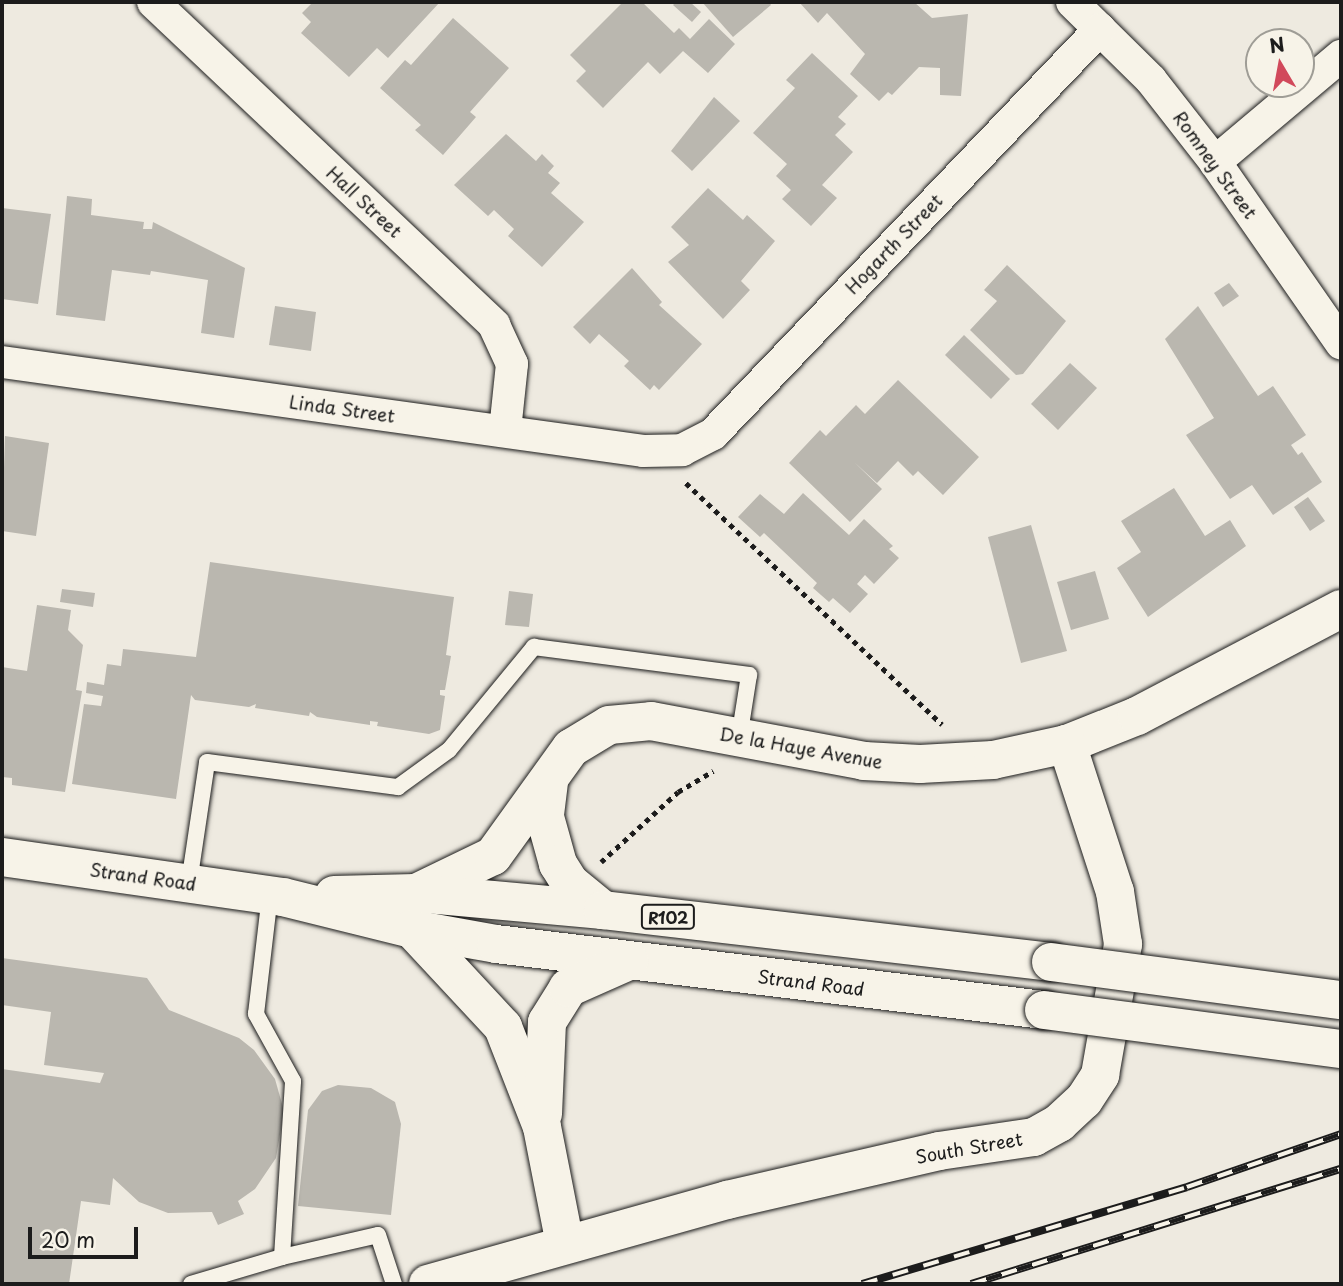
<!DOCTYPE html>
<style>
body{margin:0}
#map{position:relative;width:1343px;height:1286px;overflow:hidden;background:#eeeae0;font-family:"Playpen Sans",sans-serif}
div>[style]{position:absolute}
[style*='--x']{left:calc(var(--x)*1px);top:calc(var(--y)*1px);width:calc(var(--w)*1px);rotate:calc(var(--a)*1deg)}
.building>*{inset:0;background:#bab7af}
.path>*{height:4.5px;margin-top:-2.25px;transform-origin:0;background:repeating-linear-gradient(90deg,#1c1c1c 0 5px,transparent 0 10px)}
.roads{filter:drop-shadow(0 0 2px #1c1c1c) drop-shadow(0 0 2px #1c1c1c)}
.lane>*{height:16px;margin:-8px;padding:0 8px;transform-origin:8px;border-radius:8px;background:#f7f3e8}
.street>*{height:32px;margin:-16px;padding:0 16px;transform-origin:16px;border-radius:16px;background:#f7f3e8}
.secondary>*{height:38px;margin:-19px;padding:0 19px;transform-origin:19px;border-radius:19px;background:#f7f3e8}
.primary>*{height:38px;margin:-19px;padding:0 19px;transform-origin:19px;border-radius:19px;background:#f7f3e8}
.rail>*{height:8px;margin-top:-4px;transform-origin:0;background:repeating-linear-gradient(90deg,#f7f3e8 0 16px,#1c1c1c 0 32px);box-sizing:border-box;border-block:2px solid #1c1c1c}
.bridges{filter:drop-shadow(0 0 2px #1c1c1c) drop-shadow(0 0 2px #1c1c1c)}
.primary-bridge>*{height:38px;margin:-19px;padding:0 19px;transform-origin:19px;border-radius:19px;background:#f7f3e8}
span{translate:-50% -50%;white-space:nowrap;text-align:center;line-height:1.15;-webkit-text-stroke:5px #f7f3e8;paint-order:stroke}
.shield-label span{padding:2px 5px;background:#f7f3e8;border:2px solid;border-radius:5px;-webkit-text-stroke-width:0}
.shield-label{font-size:16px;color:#1c1c1c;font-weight:700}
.street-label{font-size:18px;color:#1c1c1c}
.frame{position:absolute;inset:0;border:4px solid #1c1c1c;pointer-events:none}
.north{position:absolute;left:1245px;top:28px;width:70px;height:70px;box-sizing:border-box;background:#f7f3e8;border:2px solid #9f9d96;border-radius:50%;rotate:350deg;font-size:19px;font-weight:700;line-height:28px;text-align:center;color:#1c1c1c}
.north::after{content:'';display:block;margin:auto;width:24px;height:32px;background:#d1495b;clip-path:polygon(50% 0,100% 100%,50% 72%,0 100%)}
.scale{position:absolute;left:28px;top:1227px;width:110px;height:32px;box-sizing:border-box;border:4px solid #1c1c1c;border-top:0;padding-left:9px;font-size:21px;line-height:24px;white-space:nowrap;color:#1c1c1c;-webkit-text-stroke:5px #f7f3e8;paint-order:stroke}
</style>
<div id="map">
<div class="building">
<div style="clip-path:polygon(313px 2px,440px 2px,388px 58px,377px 48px,349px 77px,301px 33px,311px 22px,302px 13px)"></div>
<div style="clip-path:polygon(623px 2px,642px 2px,674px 33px,679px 28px,690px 39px,709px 19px,735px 44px,708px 73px,683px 51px,660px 74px,648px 62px,603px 108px,576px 81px,586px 71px,570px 55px)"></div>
<div style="clip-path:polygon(676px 2px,690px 2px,701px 12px,692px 22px,673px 5px)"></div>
<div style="clip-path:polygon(702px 2px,769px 2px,771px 5px,733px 37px)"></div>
<div style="clip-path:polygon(799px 2px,914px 2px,932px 18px,968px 14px,961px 96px,940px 95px,940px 68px,919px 67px,892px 95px,888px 92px,879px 101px,850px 74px,865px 54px,827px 13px,818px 23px)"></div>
<div style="clip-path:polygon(453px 18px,509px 68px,470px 112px,476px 117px,443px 155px,415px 130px,421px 125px,380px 88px,405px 60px,411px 65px)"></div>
<div style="clip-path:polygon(812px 53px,858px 96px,838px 117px,846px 124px,835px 135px,853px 152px,822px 185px,837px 198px,811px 226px,782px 199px,791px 190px,776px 176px,787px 164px,753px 133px,795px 88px,786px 80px)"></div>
<div style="clip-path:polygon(714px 97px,740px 121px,692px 171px,671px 151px)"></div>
<div style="clip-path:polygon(506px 134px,536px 161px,542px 154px,554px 166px,548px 173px,560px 183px,551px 193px,584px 222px,542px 267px,508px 236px,514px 229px,494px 210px,488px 216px,454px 185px)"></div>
<div style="clip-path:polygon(708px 188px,743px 220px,747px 215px,775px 241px,741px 281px,750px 290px,723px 319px,668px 262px,689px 245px,671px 227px)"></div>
<div style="clip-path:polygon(67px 196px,92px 199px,91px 215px,144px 222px,143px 229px,152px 229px,153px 222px,245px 268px,234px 338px,201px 333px,208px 280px,151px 271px,150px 275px,112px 270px,105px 321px,56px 315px)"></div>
<div style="clip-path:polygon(2px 208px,51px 214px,38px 304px,2px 299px)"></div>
<div style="clip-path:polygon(1007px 265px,1066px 321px,1023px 374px,1016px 375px,970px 330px,997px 301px,984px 290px)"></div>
<div style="clip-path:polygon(632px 268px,662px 302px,659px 305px,702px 344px,659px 390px,654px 385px,650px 390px,624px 366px,629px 361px,599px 334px,590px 344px,573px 327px)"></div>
<div style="clip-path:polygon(1229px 283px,1239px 296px,1223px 307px,1214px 293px)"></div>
<div style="clip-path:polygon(275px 306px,316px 312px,311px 351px,269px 345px)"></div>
<div style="clip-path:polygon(1198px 306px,1258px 396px,1273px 386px,1306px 435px,1291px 445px,1298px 455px,1302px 452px,1322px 482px,1273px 515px,1252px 485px,1230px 499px,1186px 435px,1214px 418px,1165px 339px)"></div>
<div style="clip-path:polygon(964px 335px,1010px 379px,991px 399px,945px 355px)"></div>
<div style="clip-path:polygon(1070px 363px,1097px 388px,1058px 430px,1031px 404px)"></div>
<div style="clip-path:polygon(898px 380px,979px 457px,943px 495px,918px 471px,913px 476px,898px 461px,877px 483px,854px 462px,882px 489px,850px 522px,789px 463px,820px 430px,826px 436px,856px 405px,865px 414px)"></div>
<div style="clip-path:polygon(5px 436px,49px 443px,36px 536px,2px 531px)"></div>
<div style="clip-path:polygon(1174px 488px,1205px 536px,1230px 520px,1246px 546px,1148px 617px,1117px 568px,1141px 552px,1121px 521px)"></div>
<div style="clip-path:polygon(803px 493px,849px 535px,864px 519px,893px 546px,889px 549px,899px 558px,874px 584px,865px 575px,857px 584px,868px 594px,850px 613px,833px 598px,829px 602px,813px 588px,817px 583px,764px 533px,760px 537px,738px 517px,760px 494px,784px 514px)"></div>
<div style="clip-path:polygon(1308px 497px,1325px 521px,1310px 531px,1294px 507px)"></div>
<div style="clip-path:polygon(1031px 525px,1067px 651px,1021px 663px,988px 537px)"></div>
<div style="clip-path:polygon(210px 562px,454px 597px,446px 655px,451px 656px,445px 690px,440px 690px,440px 695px,445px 696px,440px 730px,429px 734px,377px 726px,378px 722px,370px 721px,370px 725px,317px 717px,310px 712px,309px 716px,255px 708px,256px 704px,249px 707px,195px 700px,191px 695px,176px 799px,72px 784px,84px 704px,101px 706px,103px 696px,86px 693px,87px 682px,104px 685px,107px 664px,121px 666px,123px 649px,196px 657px)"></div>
<div style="clip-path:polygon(1095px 571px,1109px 619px,1071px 630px,1057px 582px)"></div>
<div style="clip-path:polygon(62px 589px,95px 593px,93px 607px,60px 602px)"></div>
<div style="clip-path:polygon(509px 591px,533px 594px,529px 627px,505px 625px)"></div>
<div style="clip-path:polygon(37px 605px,71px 610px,68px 630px,83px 645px,76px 690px,82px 691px,65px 792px,12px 785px,12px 778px,2px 777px,2px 667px,27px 671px)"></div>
<div style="clip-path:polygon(2px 958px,147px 978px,169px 1010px,239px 1038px,254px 1050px,275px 1079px,284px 1111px,276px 1158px,255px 1189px,238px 1201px,244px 1214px,218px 1225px,212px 1212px,168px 1213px,139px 1202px,113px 1178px,110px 1205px,81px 1201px,69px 1284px,2px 1284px,2px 1069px,100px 1083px,104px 1073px,44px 1065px,51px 1012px,2px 1005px)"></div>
<div style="clip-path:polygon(338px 1085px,371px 1088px,395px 1102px,401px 1124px,391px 1215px,298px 1206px,308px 1110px,322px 1091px)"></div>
</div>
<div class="path">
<div style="--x:686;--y:483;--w:352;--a:43.3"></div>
<div style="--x:601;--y:862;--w:104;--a:-42.3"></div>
<div style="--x:678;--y:792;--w:41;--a:-31"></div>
</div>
<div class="roads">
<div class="lane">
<div style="--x:189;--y:883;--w:122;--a:-81.5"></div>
<div style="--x:207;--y:762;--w:193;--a:7.5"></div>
<div style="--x:398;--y:787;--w:63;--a:-36"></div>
<div style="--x:449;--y:750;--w:134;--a:-50.5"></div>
<div style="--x:534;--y:647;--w:217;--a:7.4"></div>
<div style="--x:749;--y:675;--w:64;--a:99"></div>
<div style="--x:282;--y:1257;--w:98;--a:-12.9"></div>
<div style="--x:378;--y:1235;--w:52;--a:71.9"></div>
<div style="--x:191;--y:1284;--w:95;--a:-16.5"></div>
<div style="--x:282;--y:1257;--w:176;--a:-86.4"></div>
<div style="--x:293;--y:1081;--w:77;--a:-118.9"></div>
<div style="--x:256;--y:1014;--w:120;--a:-83.3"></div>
</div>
<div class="street">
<div style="--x:153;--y:2;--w:470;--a:43.4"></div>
<div style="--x:494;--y:325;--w:43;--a:65.2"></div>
<div style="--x:512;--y:364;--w:67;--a:96"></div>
<div style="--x:1072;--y:2;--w:111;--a:44.6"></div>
<div style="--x:1151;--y:80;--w:104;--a:52"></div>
<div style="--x:1215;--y:162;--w:221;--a:55.2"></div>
<div style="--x:1215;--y:162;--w:165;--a:-40.1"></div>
<div style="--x:2;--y:362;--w:647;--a:7.9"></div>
<div style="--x:643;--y:451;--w:39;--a:-1"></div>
<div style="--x:682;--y:450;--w:35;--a:-27"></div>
<div style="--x:713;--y:434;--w:560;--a:-46.3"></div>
</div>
<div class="secondary">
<div style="--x:549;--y:782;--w:35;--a:97"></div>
<div style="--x:545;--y:817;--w:49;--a:74.5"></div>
<div style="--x:558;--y:864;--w:22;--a:58"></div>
<div style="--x:570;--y:883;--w:43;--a:39.3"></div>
<div style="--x:416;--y:893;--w:85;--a:-25.7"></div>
<div style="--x:493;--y:856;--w:133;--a:-54.2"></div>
<div style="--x:571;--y:748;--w:44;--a:-31.2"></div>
<div style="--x:609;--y:725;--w:42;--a:-5.4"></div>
<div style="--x:651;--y:721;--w:217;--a:10.6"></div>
<div style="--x:864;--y:761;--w:56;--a:3.1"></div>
<div style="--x:920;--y:764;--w:73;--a:-3.1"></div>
<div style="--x:993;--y:760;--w:76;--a:-12.2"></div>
<div style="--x:1067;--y:744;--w:75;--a:-21.8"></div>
<div style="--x:1137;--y:716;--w:230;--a:-27.7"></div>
<div style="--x:428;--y:1284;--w:311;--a:-15.7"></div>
<div style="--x:727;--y:1200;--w:218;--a:-13"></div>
<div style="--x:939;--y:1151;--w:96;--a:-8.4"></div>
<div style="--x:1034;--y:1137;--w:29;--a:-29"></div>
<div style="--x:1059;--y:1123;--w:34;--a:-43"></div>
<div style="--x:1084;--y:1100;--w:30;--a:-57"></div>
<div style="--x:1100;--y:1075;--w:133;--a:-80"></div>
<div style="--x:1123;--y:944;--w:53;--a:-98.7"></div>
<div style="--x:1115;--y:892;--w:156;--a:-108"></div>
</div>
<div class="primary">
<div style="--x:2;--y:857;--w:284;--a:8.1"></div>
<div style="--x:283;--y:897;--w:133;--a:13.9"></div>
<div style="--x:412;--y:929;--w:85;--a:10.1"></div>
<div style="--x:496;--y:944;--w:552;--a:6.87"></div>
<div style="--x:334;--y:895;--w:82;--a:-1.4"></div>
<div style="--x:416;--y:893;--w:188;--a:5.2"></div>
<div style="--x:603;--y:910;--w:451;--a:6.6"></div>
<div style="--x:412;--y:929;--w:134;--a:47.1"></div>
<div style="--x:503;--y:1027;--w:107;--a:68.7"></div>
<div style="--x:542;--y:1127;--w:119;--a:78.9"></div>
<div style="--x:543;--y:1114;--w:92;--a:-87.5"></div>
<div style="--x:547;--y:1022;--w:40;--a:-58"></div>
<div style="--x:568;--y:988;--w:67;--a:-23.9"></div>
</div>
</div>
<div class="rail">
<div style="--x:862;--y:1284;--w:339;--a:-16.6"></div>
<div style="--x:1187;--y:1187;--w:163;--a:-19"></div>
<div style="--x:971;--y:1284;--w:387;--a:-17.3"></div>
</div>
<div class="bridges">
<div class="primary-bridge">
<div style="--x:1051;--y:962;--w:292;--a:7.5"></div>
<div style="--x:1044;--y:1010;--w:300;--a:7.5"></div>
</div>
</div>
<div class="shield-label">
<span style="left:668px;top:917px">R102</span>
</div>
<div class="street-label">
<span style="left:1215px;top:165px;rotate:54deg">Romney Street</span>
<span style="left:364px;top:202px;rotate:43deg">Hall Street</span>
<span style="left:894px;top:244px;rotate:-46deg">Hogarth Street</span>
<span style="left:342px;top:409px;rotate:8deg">Linda Street</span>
<span style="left:801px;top:748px;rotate:10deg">De la Haye Avenue</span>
<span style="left:143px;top:877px;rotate:8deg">Strand Road</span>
<span style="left:811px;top:983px;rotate:7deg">Strand Road</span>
<span style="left:969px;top:1148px;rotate:-10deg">South Street</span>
</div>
<div class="frame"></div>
<div class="north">N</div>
<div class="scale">20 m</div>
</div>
